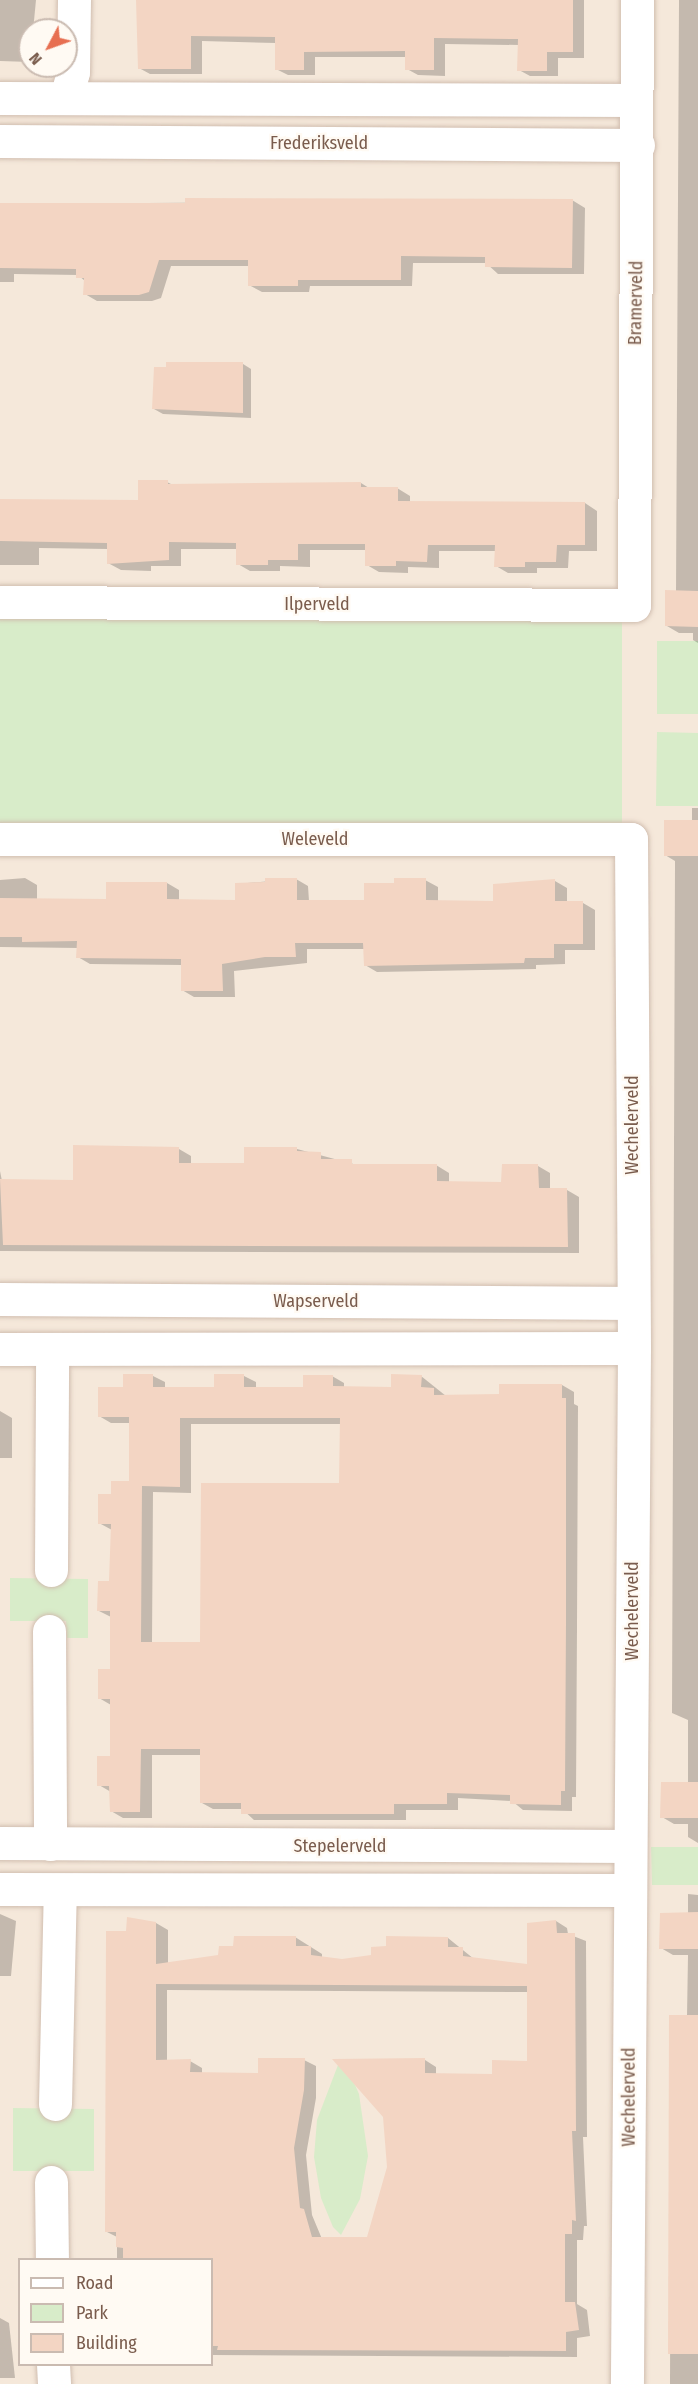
<!DOCTYPE html>
<style>
body{margin:0}
#map{position:relative;width:698px;height:2384px;overflow:hidden;background:#fdf6ec;font-family:"Fira Sans Condensed",sans-serif}
div>[style]{position:absolute}
[style*='--x']{left:calc(var(--x)*1px);top:calc(var(--y)*1px);width:calc(var(--w)*1px);rotate:calc(var(--a)*1deg)}
.residential>*{inset:0;background:#f5e8da}
.green>*{inset:0;background:#d8ecc9}
.shadow>*{inset:0;background:#0003}
.building>*{inset:0;background:#f3d5c3}
.roads{filter:drop-shadow(0 0 2px #d1beb0) drop-shadow(0 0 2px #d1beb0)}
.street>*{height:33px;margin:-16.5px;padding:0 16.5px;transform-origin:16.5px;border-radius:16.5px;background:#fff}
span{translate:-50% -50%;white-space:nowrap;text-align:center;line-height:1.15;-webkit-text-stroke:4.5px #fffaf3;paint-order:stroke}
.street-label{font-size:18px;color:#7a5c4d}
.legend{position:absolute;left:18px;top:2258px;width:195px;height:108px;box-sizing:border-box;background:#fffaf3;border:2px solid #cabbb1;margin:0;padding:8px 10px;list-style:none;font-size:18px;color:#7a5c4d}
.legend li{display:flex;align-items:center;gap:12px;height:30px}
.legend b{width:30px;border:2px solid #cabbb1}
.north{position:absolute;left:18px;top:18px;width:60px;height:60px;box-sizing:border-box;background:#fffaf3;border:2px solid #cabbb1;border-radius:50%;rotate:229deg;font-size:16px;font-weight:700;line-height:24px;text-align:center;color:#7a5c4d}
.north::after{content:'';display:block;margin:auto;width:21px;height:27px;background:#e76f51;clip-path:polygon(50% 0,100% 100%,50% 72%,0 100%)}
</style>
<div id="map">
<div class="residential">
<div style="clip-path:polygon(evenodd,0 0,698px 0,698px 2384px,0 2384px,0 0,30px 30px,66px 30px,66px 66px,30px 66px,30px 30px,0 0,20px 2260px,212px 2260px,212px 2364px,20px 2364px,20px 2260px)"></div>
</div>
<div class="green">
<div style="clip-path:polygon(0 611px,622px 613px,622px 832px,0 830px)"></div>
<div style="clip-path:polygon(657px 641px,698px 641px,698px 714px,657px 714px)"></div>
<div style="clip-path:polygon(657px 732px,698px 733px,698px 806px,656px 806px)"></div>
<div style="clip-path:polygon(10px 1578px,88px 1579px,88px 1638px,67px 1638px,66px 1621px,10px 1621px)"></div>
<div style="clip-path:polygon(651px 1847px,698px 1847px,698px 1885px,652px 1885px)"></div>
<div style="clip-path:polygon(338px 2065px,351px 2076px,359px 2094px,368px 2156px,360px 2199px,341px 2235px,333px 2227px,321px 2198px,314px 2157px,317px 2120px)"></div>
<div style="clip-path:polygon(13px 2108px,94px 2109px,94px 2171px,13px 2171px)"></div>
</div>
<div class="shadow">
<div style="clip-path:polygon(0 0,36px 0,30px 62px,0 61px)"></div>
<div style="clip-path:polygon(139px 0,584px 0,584px 58px,558px 58px,558px 76px,530px 76px,519px 70px,519px 45px,445px 44px,445px 76px,418px 75px,407px 69px,407px 57px,315px 57px,315px 75px,288px 75px,276px 69px,276px 43px,202px 41px,202px 74px,150px 74px,139px 68px)"></div>
<div style="clip-path:polygon(679px 0,698px 0,698px 643px,693px 640px,693px 633px,679px 633px,667px 626px,676px 592px)"></div>
<div style="clip-path:polygon(572px 200px,585px 208px,584px 274px,498px 274px,486px 263px,413px 263px,412px 286px,310px 286px,309px 292px,262px 292px,249px 285px,249px 266px,171px 266px,161px 298px,152px 301px,97px 301px,85px 294px,85px 281px,78px 275px,14px 274px,14px 282px,0 282px,0 204px)"></div>
<div style="clip-path:polygon(243px 364px,251px 369px,251px 418px,163px 414px,154px 409px)"></div>
<div style="clip-path:polygon(167px 482px,173px 485px,361px 483px,369px 488px,397px 488px,410px 496px,410px 503px,585px 503px,597px 511px,597px 551px,569px 551px,568px 568px,537px 568px,537px 573px,508px 573px,496px 566px,496px 551px,439px 551px,439px 568px,408px 567px,408px 573px,379px 572px,367px 565px,366px 550px,310px 550px,310px 567px,280px 566px,280px 571px,250px 571px,238px 564px,237px 549px,181px 549px,181px 566px,151px 566px,151px 571px,121px 570px,108px 563px,108px 549px,39px 548px,39px 565px,0 565px,0 500px,140px 501px)"></div>
<div style="clip-path:polygon(692px 808px,698px 808px,698px 1843px,688px 1837px,688px 1824px,674px 1824px,662px 1817px,688px 1783px,688px 1720px,672px 1713px,675px 861px,665px 855px,692px 821px)"></div>
<div style="clip-path:polygon(25px 878px,37px 885px,37px 900px,107px 900px,167px 883px,179px 890px,179px 901px,236px 901px,236px 884px,296px 879px,308px 886px,309px 901px,366px 902px,396px 885px,425px 880px,438px 887px,438px 902px,495px 902px,555px 881px,567px 888px,567px 902px,583px 903px,595px 910px,595px 950px,565px 950px,565px 964px,536px 965px,536px 969px,377px 972px,365px 965px,365px 949px,307px 949px,307px 963px,234px 971px,235px 997px,194px 997px,182px 990px,182px 965px,90px 964px,78px 957px,78px 948px,0 947px,0 880px)"></div>
<div style="clip-path:polygon(179px 1149px,191px 1156px,191px 1165px,246px 1165px,297px 1149px,361px 1166px,436px 1165px,449px 1173px,449px 1183px,503px 1183px,538px 1166px,550px 1173px,550px 1190px,567px 1190px,579px 1197px,579px 1253px,0 1251px,0 1171px,2px 1181px,75px 1181px)"></div>
<div style="clip-path:polygon(evenodd,153px 1376px,165px 1382px,165px 1388px,215px 1388px,216px 1376px,244px 1376px,256px 1382px,256px 1389px,305px 1389px,332px 1376px,344px 1383px,344px 1388px,393px 1389px,421px 1376px,446px 1396px,500px 1395px,562px 1385px,574px 1392px,574px 1404px,578px 1406px,577px 1628px,576px 1797px,572px 1797px,572px 1811px,523px 1810px,512px 1801px,458px 1798px,458px 1810px,406px 1810px,406px 1820px,254px 1820px,242px 1809px,213px 1809px,202px 1803px,202px 1755px,152px 1755px,152px 1818px,123px 1818px,111px 1811px,111px 1792px,99px 1785px,112px 1757px,111px 1705px,99px 1698px,112px 1670px,111px 1617px,99px 1611px,111px 1583px,112px 1530px,99px 1523px,112px 1495px,130px 1483px,130px 1423px,111px 1423px,99px 1416px,125px 1388px,153px 1376px,191px 1424px,342px 1424px,340px 1484px,202px 1643px,152px 1644px,153px 1492px,191px 1493px,191px 1424px)"></div>
<div style="clip-path:polygon(0 1411px,12px 1418px,12px 1458px,0 1458px)"></div>
<div style="clip-path:polygon(688px 1894px,698px 1895px,698px 2384px,670px 2384px,671px 2016px,687px 2016px,688px 1955px,673px 1955px,661px 1948px,688px 1914px)"></div>
<div style="clip-path:polygon(0 1914px,16px 1921px,11px 1976px,0 1976px)"></div>
<div style="clip-path:polygon(evenodd,556px 1921px,567px 1928px,568px 1934px,586px 1941px,587px 2137px,583px 2137px,587px 2226px,584px 2226px,583px 2240px,577px 2240px,577px 2304px,587px 2310px,590px 2336px,577px 2338px,577px 2357px,212px 2355px,212px 2260px,117px 2260px,117px 2237px,107px 2232px,127px 1932px,156px 1923px,168px 1930px,168px 1963px,220px 1956px,235px 1947px,295px 1937px,322px 1954px,322px 1958px,342px 1961px,372px 1956px,388px 1948px,387px 1938px,448px 1938px,474px 1959px,528px 1966px,556px 1921px,167px 1990px,528px 1992px,528px 2062px,493px 2076px,436px 2075px,436px 2067px,425px 2060px,368px 2238px,322px 2239px,312px 2215px,306px 2155px,316px 2098px,316px 2066px,304px 2060px,259px 2074px,202px 2073px,202px 2068px,190px 2061px,167px 2061px,167px 1990px)"></div>
<div style="clip-path:polygon(0 2318px,9px 2323px,15px 2378px,0 2378px)"></div>
</div>
<div class="building">
<div style="clip-path:polygon(136px 0,573px 0,573px 52px,547px 52px,547px 71px,517px 71px,518px 39px,434px 38px,434px 70px,405px 70px,405px 51px,304px 52px,304px 70px,275px 70px,275px 37px,191px 36px,191px 69px,138px 69px)"></div>
<div style="clip-path:polygon(185px 198px,573px 199px,572px 268px,485px 267px,485px 257px,401px 256px,401px 280px,298px 280px,298px 286px,248px 286px,248px 260px,159px 260px,149px 292px,139px 295px,83px 295px,84px 278px,76px 278px,76px 269px,0 268px,0 203px,185px 203px)"></div>
<div style="clip-path:polygon(166px 362px,243px 362px,243px 413px,152px 409px,154px 367px,166px 367px)"></div>
<div style="clip-path:polygon(138px 480px,168px 480px,168px 484px,361px 482px,361px 487px,398px 487px,398px 501px,585px 502px,585px 545px,557px 545px,556px 562px,525px 562px,525px 567px,494px 567px,495px 545px,428px 545px,427px 562px,396px 561px,396px 566px,365px 566px,365px 544px,298px 544px,298px 560px,268px 560px,268px 565px,236px 565px,236px 543px,169px 542px,169px 560px,107px 564px,107px 543px,0 541px,0 499px,138px 500px)"></div>
<div style="clip-path:polygon(665px 590px,698px 591px,698px 627px,665px 626px)"></div>
<div style="clip-path:polygon(664px 820px,698px 820px,698px 856px,664px 856px)"></div>
<div style="clip-path:polygon(265px 878px,297px 878px,297px 900px,364px 900px,364px 883px,394px 883px,394px 878px,426px 878px,426px 900px,493px 901px,493px 884px,555px 879px,555px 901px,583px 901px,583px 944px,554px 944px,554px 958px,525px 958px,524px 963px,364px 966px,363px 943px,295px 943px,296px 957px,265px 957px,222px 964px,223px 991px,181px 991px,181px 959px,76px 958px,77px 941px,22px 942px,22px 937px,0 937px,0 898px,106px 899px,106px 882px,167px 882px,167px 899px,235px 900px,235px 883px,265px 882px)"></div>
<div style="clip-path:polygon(73px 1145px,179px 1147px,179px 1163px,244px 1163px,244px 1147px,297px 1147px,297px 1151px,321px 1152px,321px 1159px,352px 1159px,352px 1164px,437px 1164px,437px 1181px,501px 1182px,502px 1164px,538px 1164px,539px 1188px,567px 1188px,568px 1247px,3px 1245px,0 1179px,73px 1180px)"></div>
<div style="clip-path:polygon(evenodd,123px 1374px,153px 1374px,153px 1387px,214px 1387px,214px 1374px,244px 1374px,244px 1387px,303px 1387px,303px 1375px,333px 1375px,333px 1386px,391px 1387px,391px 1374px,422px 1375px,421px 1387px,434px 1388px,434px 1395px,499px 1394px,499px 1384px,562px 1384px,562px 1398px,566px 1398px,566px 1621px,565px 1791px,561px 1791px,561px 1805px,510px 1804px,510px 1795px,447px 1793px,447px 1804px,394px 1804px,394px 1814px,241px 1814px,241px 1803px,200px 1803px,200px 1749px,141px 1749px,140px 1812px,110px 1812px,109px 1786px,97px 1786px,97px 1756px,110px 1756px,110px 1699px,98px 1699px,98px 1669px,110px 1669px,110px 1611px,97px 1611px,98px 1581px,109px 1581px,111px 1524px,98px 1524px,98px 1494px,111px 1494px,111px 1481px,129px 1481px,129px 1417px,98px 1417px,98px 1387px,123px 1387px,123px 1374px,180px 1418px,340px 1418px,339px 1483px,201px 1483px,200px 1642px,141px 1642px,142px 1486px,180px 1487px,180px 1418px)"></div>
<div style="clip-path:polygon(661px 1782px,698px 1782px,698px 1818px,660px 1818px)"></div>
<div style="clip-path:polygon(698px 1912px,698px 1949px,659px 1949px,660px 1913px)"></div>
<div style="clip-path:polygon(evenodd,127px 1917px,156px 1922px,156px 1964px,218px 1955px,219px 1946px,233px 1946px,234px 1936px,296px 1936px,296px 1946px,311px 1946px,311px 1955px,342px 1959px,371px 1955px,371px 1947px,386px 1946px,386px 1936px,448px 1937px,448px 1947px,463px 1947px,463px 1956px,527px 1964px,527px 1923px,556px 1920px,557px 1933px,575px 1933px,576px 2131px,572px 2131px,576px 2221px,572px 2220px,572px 2234px,565px 2234px,565px 2302px,575px 2302px,579px 2330px,566px 2332px,566px 2351px,217px 2350px,218px 2346px,212px 2346px,212px 2259px,123px 2259px,123px 2248px,116px 2247px,116px 2232px,105px 2232px,106px 1931px,126px 1931px,127px 1917px,156px 1984px,527px 1986px,527px 2061px,492px 2060px,492px 2074px,425px 2073px,425px 2058px,332px 2059px,383px 2117px,387px 2167px,367px 2237px,312px 2237px,304px 2209px,300px 2208px,294px 2148px,304px 2090px,305px 2058px,258px 2058px,258px 2073px,190px 2072px,191px 2059px,156px 2060px,156px 1984px)"></div>
<div style="clip-path:polygon(669px 2015px,698px 2015px,698px 2354px,668px 2354px)"></div>
</div>
<div class="roads">
<div class="street">
<div style="--x:0;--y:98;--w:636;--a:0.18"></div>
<div style="--x:66;--y:98;--w:27;--a:-75"></div>
<div style="--x:73;--y:72;--w:72;--a:-89.2"></div>
<div style="--x:0;--y:141;--w:638;--a:0.36"></div>
<div style="--x:0;--y:602;--w:634;--a:0.27"></div>
<div style="--x:634;--y:605;--w:605;--a:-89.72"></div>
<div style="--x:0;--y:839;--w:631;--a:0"></div>
<div style="--x:631;--y:839;--w:509;--a:89.66"></div>
<div style="--x:634;--y:1348;--w:1036;--a:90.39"></div>
<div style="--x:0;--y:1299;--w:633;--a:0.36"></div>
<div style="--x:0;--y:1349;--w:634;--a:-0.09"></div>
<div style="--x:51;--y:1570;--w:221;--a:-89.7"></div>
<div style="--x:49;--y:1631;--w:213;--a:89.7"></div>
<div style="--x:0;--y:1843;--w:630;--a:0.27"></div>
<div style="--x:0;--y:1889;--w:630;--a:0.09"></div>
<div style="--x:55;--y:2104;--w:214;--a:-88.7"></div>
<div style="--x:51;--y:2182;--w:78;--a:89.3"></div>
<div style="--x:53;--y:2364;--w:20;--a:87"></div>
</div>
</div>
<div class="street-label">
<span style="left:319px;top:143px">Frederiksveld</span>
<span style="left:636px;top:303px;rotate:-89deg">Bramerveld</span>
<span style="left:317px;top:604px">Ilperveld</span>
<span style="left:315px;top:839px">Weleveld</span>
<span style="left:632px;top:1125px;rotate:-90deg">Wechelerveld</span>
<span style="left:316px;top:1301px">Wapserveld</span>
<span style="left:632px;top:1611px;rotate:-90deg">Wechelerveld</span>
<span style="left:340px;top:1846px">Stepelerveld</span>
<span style="left:629px;top:2097px;rotate:-90deg">Wechelerveld</span>
</div>
<ul class="legend">
<li><b style="height:8px;background:#fff"></b>Road</li>
<li><b style="height:16px;background:#d8ecc9"></b>Park</li>
<li><b style="height:16px;background:#f3d5c3"></b>Building</li>
</ul>
<div class="north">N</div>
</div>
